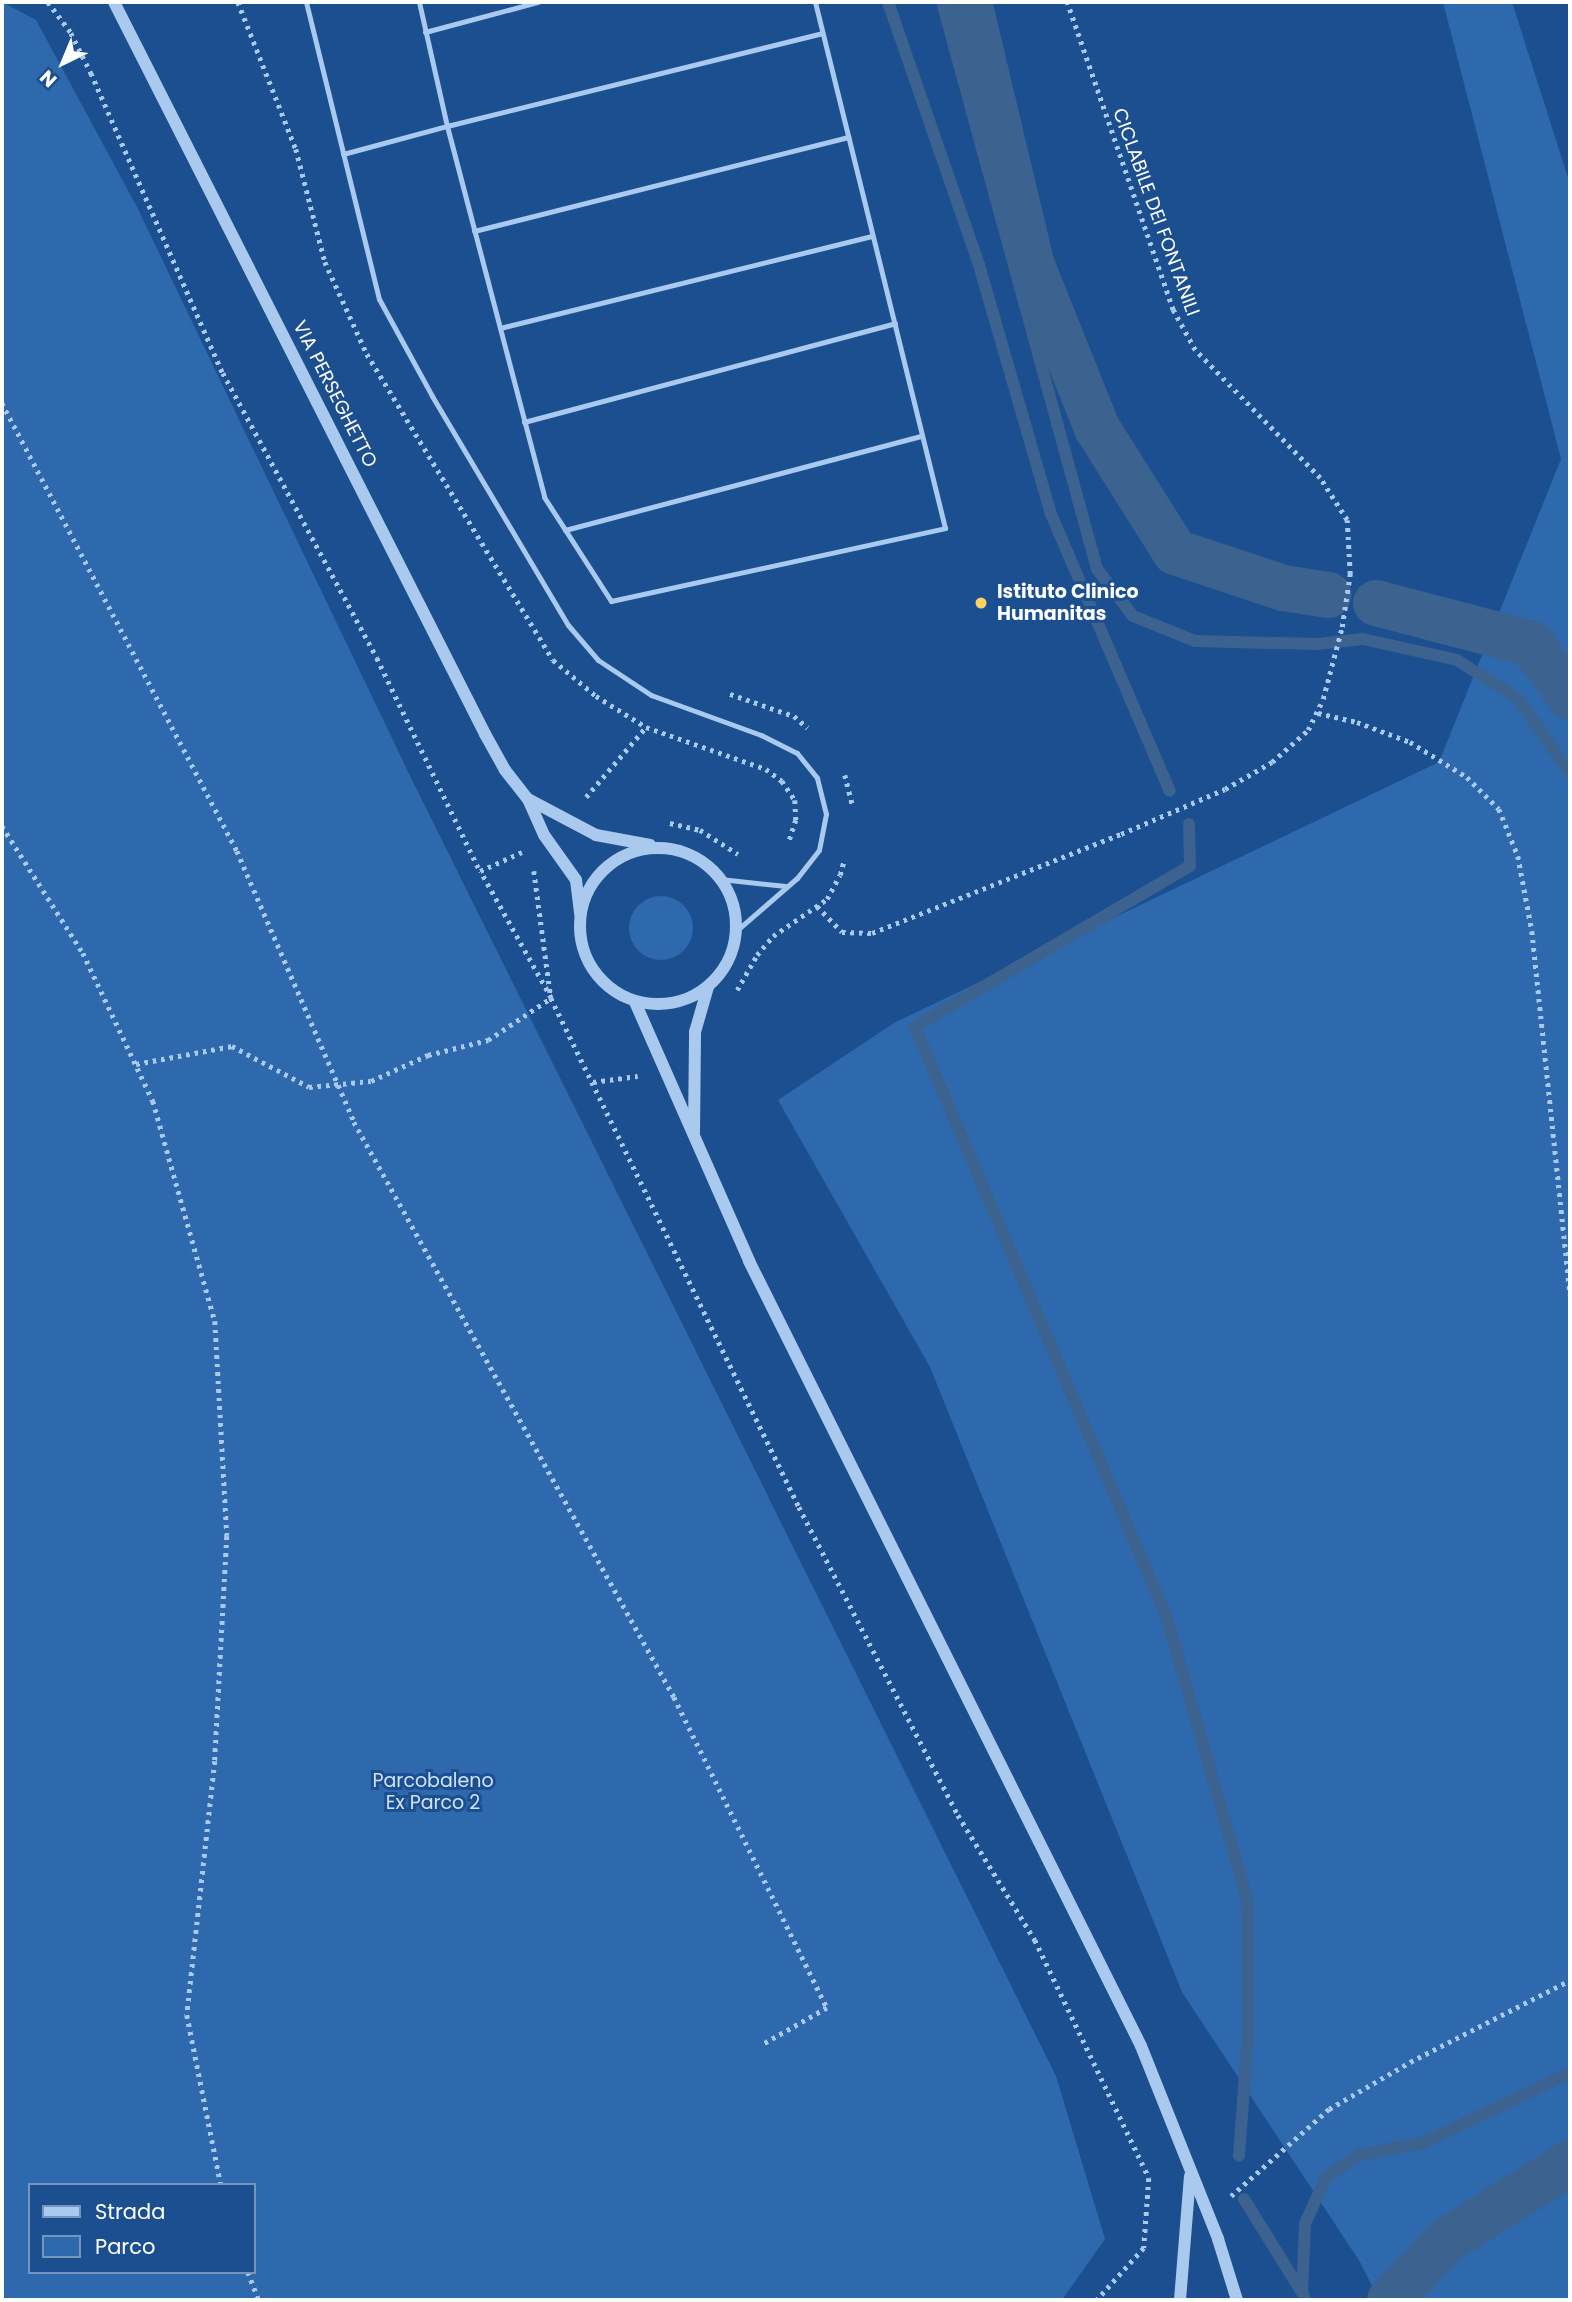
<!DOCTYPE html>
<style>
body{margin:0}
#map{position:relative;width:1572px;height:2302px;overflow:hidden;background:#1b4f8f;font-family:Poppins,sans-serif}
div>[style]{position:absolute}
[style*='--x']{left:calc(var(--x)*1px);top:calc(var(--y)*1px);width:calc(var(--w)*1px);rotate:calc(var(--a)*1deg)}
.green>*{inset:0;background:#2e69ad}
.round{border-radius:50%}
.stream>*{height:12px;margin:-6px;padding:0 6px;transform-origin:6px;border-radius:6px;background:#3c6290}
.canal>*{height:46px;margin:-23px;padding:0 23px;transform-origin:23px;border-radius:23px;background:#3c6290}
.path>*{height:4.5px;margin-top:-2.25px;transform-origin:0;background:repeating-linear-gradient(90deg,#a9c9ee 0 3.5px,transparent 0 8.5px)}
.service>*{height:5px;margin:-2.5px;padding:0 2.5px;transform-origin:2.5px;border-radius:2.5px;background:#a9c9ee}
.tertiary>*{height:12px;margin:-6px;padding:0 6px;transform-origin:6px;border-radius:6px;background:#a9c9ee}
.tertiary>.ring{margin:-6px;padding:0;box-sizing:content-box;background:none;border:12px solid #a9c9ee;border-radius:50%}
.dots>*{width:19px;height:19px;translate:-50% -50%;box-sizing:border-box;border:4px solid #1b4f8f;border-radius:50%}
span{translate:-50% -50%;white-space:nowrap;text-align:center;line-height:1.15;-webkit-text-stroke:6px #1b4f8f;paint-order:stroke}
.street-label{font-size:19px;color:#fff}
.poi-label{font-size:19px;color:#fff;font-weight:700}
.left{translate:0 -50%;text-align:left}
.park-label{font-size:19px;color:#cfe3fa}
.frame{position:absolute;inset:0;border:4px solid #fff;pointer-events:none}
.legend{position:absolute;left:28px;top:2183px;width:228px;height:91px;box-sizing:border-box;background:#1b4f8f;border:2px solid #7695bc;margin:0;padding:9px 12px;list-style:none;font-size:21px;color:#fff}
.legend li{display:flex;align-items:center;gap:14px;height:35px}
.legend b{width:35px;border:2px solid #7695bc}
.north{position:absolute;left:28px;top:28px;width:70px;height:70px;-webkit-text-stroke:5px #1b4f8f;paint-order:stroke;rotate:223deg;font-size:19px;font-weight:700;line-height:28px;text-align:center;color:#fff}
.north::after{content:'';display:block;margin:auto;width:24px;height:32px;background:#fff;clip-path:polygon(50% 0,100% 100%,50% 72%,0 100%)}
</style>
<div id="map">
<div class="green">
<div style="clip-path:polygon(evenodd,2px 2px,36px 20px,137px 207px,414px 784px,1056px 2076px,1105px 2239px,1062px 2300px,2px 2300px,2px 2px,30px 2185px,254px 2185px,254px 2272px,30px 2272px,30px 2185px)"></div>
<div style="clip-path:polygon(1443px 2px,1512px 2px,1570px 184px,1570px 2300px,1379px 2300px,1360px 2262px,1182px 1992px,930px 1367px,778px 1100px,894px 1023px,1439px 762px,1561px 459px)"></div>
<div class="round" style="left:629px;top:896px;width:64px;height:64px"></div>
</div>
<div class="stream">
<div style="--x:888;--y:2;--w:278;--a:70.9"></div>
<div style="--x:979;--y:265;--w:259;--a:73.9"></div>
<div style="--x:1051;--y:514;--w:301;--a:66.8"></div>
<div style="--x:942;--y:2;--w:588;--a:74.71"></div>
<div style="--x:1097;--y:569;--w:59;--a:52.5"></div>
<div style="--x:1133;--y:616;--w:67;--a:22"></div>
<div style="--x:1195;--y:641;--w:122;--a:1.4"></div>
<div style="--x:1317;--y:644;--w:46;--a:-6.2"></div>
<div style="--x:1363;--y:639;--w:96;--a:12.6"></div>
<div style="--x:1457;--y:660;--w:72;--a:32.6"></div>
<div style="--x:1518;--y:699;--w:90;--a:54.9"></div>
<div style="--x:1189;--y:824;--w:42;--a:88.6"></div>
<div style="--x:1190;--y:866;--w:319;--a:149.7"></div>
<div style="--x:915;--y:1027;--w:642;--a:66.91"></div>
<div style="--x:1167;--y:1618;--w:292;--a:74.1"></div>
<div style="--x:1247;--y:1899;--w:134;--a:89.6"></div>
<div style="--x:1248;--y:2033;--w:123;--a:94.2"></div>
<div style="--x:1244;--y:2199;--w:108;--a:58.2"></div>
<div style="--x:1305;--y:2300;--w:9;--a:-108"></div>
<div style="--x:1302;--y:2291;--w:67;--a:-87.4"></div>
<div style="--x:1305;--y:2224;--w:51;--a:-65.9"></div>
<div style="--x:1326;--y:2177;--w:40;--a:-34"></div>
<div style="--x:1359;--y:2155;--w:65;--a:-10.6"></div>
<div style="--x:1423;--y:2143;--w:163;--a:-25.5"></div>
</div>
<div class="canal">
<div style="--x:969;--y:2;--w:268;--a:76.6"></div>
<div style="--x:1031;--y:263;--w:178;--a:68.2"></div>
<div style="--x:1097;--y:428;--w:146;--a:57.8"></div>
<div style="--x:1175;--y:552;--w:114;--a:18.4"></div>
<div style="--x:1283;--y:588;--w:46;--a:8.8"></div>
<div style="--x:1376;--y:603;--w:161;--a:14.7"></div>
<div style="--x:1532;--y:644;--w:65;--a:54.4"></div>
<div style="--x:1390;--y:2300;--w:83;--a:-46.5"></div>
<div style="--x:1447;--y:2240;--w:145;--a:-32"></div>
</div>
<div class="path">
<div style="--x:48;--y:2;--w:39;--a:53"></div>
<div style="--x:71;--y:33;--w:45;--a:63.4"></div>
<div style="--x:91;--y:73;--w:328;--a:66.3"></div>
<div style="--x:223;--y:373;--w:324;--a:61.6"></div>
<div style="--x:377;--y:658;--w:237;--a:64.2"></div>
<div style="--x:480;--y:871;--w:46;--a:-24.3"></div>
<div style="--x:238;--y:2;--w:158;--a:68.5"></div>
<div style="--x:296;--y:149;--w:117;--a:75.6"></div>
<div style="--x:325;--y:262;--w:101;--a:65.5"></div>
<div style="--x:367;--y:354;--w:358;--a:58.7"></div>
<div style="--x:553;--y:660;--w:56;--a:39.9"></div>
<div style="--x:596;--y:696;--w:59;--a:31.8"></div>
<div style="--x:646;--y:727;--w:127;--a:19.3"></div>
<div style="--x:766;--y:769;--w:20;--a:37"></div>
<div style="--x:782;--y:781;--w:23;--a:56"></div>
<div style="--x:795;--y:800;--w:20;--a:87"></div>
<div style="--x:796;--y:820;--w:23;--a:108"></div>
<div style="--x:2;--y:403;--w:506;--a:62.32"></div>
<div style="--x:237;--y:851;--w:295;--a:66.6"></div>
<div style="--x:354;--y:1122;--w:658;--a:60.9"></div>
<div style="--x:674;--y:1697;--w:347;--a:63.8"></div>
<div style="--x:827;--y:2008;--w:75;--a:150.4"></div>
<div style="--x:730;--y:694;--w:68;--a:19"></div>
<div style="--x:794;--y:716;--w:18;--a:41"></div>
<div style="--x:1318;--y:713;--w:40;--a:13"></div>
<div style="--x:1357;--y:722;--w:57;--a:20.7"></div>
<div style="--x:1410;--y:742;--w:67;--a:31.6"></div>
<div style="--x:1467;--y:777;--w:45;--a:45"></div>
<div style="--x:1499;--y:809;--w:51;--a:68"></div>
<div style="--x:1518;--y:856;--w:76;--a:79.4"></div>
<div style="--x:1532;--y:931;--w:366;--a:84"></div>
<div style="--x:845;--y:775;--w:30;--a:76"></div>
<div style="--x:586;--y:797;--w:92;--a:-49.4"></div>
<div style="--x:670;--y:823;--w:31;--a:13"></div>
<div style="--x:700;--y:830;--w:45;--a:32.3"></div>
<div style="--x:2;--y:826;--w:151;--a:57.5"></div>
<div style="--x:83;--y:953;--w:164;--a:64.7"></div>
<div style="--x:153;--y:1101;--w:229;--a:74.3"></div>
<div style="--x:215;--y:1321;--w:215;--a:86.8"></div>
<div style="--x:227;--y:1536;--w:225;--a:93.1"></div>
<div style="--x:215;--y:1761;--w:256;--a:96.3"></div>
<div style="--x:187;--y:2015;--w:173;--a:78.7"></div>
<div style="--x:534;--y:871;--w:128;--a:82.4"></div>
<div style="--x:551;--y:998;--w:566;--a:64.02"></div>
<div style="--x:799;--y:1507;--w:347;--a:62.7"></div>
<div style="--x:958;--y:1815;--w:147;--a:58.4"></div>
<div style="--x:1035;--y:1940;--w:264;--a:64.4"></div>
<div style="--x:1149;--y:2178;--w:70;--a:94.1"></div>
<div style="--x:1144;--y:2248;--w:70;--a:132.1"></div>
<div style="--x:817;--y:906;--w:36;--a:46"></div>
<div style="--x:842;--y:932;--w:30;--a:2"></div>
<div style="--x:872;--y:933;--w:268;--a:-21.7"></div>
<div style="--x:1121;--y:834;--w:113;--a:-23.4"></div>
<div style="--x:1225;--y:789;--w:54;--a:-29.9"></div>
<div style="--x:1272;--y:762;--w:48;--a:-41.6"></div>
<div style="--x:1308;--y:730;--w:34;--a:-64"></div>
<div style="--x:1323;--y:699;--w:74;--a:-75.2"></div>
<div style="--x:1342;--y:627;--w:54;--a:-81.4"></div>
<div style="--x:1350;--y:574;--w:54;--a:-93.2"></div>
<div style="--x:1347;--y:520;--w:50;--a:-122.7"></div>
<div style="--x:1320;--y:478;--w:179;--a:-134.3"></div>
<div style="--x:1195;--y:350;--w:46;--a:-118.8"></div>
<div style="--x:1173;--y:310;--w:326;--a:-109"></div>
<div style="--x:737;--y:990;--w:40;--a:-60.3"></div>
<div style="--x:757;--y:955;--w:25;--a:-50"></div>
<div style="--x:773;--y:936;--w:65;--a:-34.4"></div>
<div style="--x:827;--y:899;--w:27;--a:-62"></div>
<div style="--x:840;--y:875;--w:16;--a:-75"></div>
<div style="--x:136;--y:1064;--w:98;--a:-10.6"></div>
<div style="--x:232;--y:1046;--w:87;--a:28"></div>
<div style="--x:309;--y:1087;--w:62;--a:-5.5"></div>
<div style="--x:371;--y:1081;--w:63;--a:-24.5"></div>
<div style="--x:428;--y:1055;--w:62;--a:-14"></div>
<div style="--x:488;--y:1040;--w:76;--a:-33.7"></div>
<div style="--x:551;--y:998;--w:145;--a:-119.2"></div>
<div style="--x:593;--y:1082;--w:45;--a:-7.6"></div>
<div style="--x:1231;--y:2196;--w:131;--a:-41.6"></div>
<div style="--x:1329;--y:2109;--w:94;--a:-30.1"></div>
<div style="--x:1410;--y:2062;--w:180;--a:-27.1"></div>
<div style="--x:248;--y:2272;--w:30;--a:69"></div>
</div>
<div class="service">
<div style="--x:306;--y:2;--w:306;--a:76.2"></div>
<div style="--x:379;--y:299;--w:111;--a:61.3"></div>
<div style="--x:432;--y:396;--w:266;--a:59.3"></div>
<div style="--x:568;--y:625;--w:46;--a:49.4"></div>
<div style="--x:598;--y:660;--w:64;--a:33.4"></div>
<div style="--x:651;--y:695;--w:117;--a:20"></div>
<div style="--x:761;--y:735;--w:40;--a:26.6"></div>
<div style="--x:797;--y:753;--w:32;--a:51"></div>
<div style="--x:817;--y:778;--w:37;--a:76"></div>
<div style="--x:826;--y:814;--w:37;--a:101"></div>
<div style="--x:819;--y:850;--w:36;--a:128"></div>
<div style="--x:797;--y:878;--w:81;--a:139"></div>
<div style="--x:419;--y:2;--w:127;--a:77.3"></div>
<div style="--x:447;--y:126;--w:386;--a:-13.9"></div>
<div style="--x:425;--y:32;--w:117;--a:-14.9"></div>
<div style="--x:343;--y:154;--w:108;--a:-15.1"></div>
<div style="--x:447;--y:126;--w:383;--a:75.3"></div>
<div style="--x:544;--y:497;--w:124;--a:57.2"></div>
<div style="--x:611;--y:601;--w:342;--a:-12.3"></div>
<div style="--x:945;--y:528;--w:542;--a:-103.88"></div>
<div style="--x:474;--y:231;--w:386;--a:-14.1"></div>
<div style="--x:500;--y:328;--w:383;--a:-13.9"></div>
<div style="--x:524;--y:422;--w:384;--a:-14.9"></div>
<div style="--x:565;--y:530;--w:369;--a:-14.8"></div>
<div style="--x:720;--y:879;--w:66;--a:6.1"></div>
</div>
<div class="tertiary">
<div style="--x:114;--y:2;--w:821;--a:63.12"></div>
<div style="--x:485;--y:734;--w:41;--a:60.9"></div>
<div style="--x:505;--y:770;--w:37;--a:52"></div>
<div style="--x:528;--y:799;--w:39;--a:66"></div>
<div style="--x:544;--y:835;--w:55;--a:54.6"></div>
<div style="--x:576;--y:880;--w:34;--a:83"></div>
<div style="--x:528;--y:799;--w:77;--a:27.9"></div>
<div style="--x:596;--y:835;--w:55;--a:10.5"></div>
<div class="ring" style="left:580px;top:848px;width:144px;height:144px"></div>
<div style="--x:635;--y:1002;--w:283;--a:66.2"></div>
<div style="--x:749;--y:1261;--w:877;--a:63.46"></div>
<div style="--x:1141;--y:2046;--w:208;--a:68.2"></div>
<div style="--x:1218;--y:2239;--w:64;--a:72.7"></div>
<div style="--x:694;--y:1132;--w:100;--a:-89.4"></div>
<div style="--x:695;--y:1032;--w:47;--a:-73.9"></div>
<div style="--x:1180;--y:2300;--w:124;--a:-85.4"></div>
</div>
<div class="dots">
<div style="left:981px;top:603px;background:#ffd166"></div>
</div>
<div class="street-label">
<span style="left:1156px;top:212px;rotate:70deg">CICLABILE DEI FONTANILI</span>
<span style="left:335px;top:394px;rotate:63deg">VIA PERSEGHETTO</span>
</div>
<div class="poi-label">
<span class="left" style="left:997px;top:603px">Istituto Clinico<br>Humanitas</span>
</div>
<div class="park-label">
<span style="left:433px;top:1792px">Parcobaleno<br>Ex Parco 2</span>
</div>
<div class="frame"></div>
<ul class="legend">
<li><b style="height:9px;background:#a9c9ee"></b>Strada</li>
<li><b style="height:19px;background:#2e69ad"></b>Parco</li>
</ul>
<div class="north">N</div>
</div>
